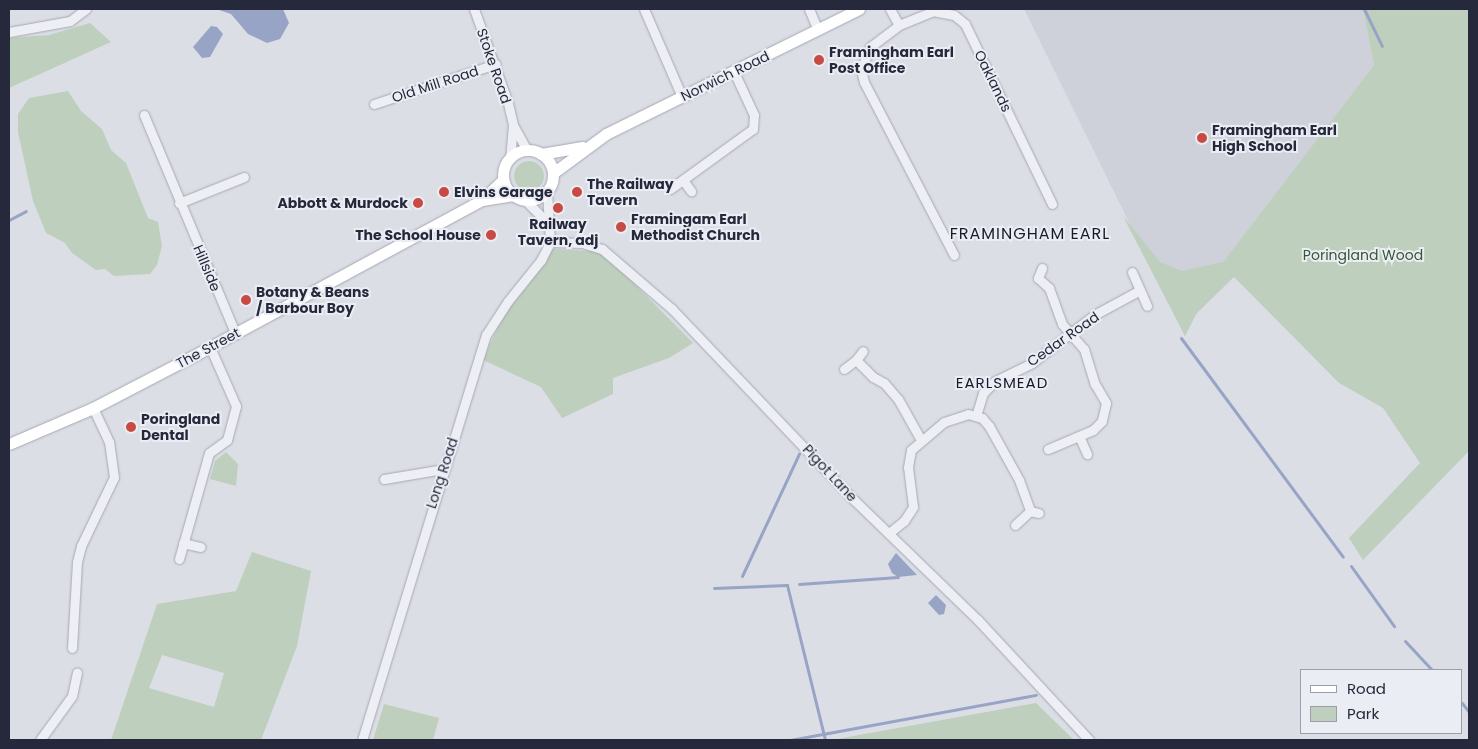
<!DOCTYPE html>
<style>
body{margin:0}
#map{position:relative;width:1478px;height:749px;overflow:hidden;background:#dcdee6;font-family:Poppins,sans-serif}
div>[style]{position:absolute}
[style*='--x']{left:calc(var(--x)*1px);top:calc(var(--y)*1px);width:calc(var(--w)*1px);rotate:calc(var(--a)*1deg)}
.built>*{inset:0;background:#ced0da}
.green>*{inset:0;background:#becfbd}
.round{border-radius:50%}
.water>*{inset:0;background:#97a4c5}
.stream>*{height:3px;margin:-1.5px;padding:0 1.5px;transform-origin:1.5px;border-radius:1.5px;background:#97a4c5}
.roads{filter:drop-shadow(0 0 1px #a5a8b3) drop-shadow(0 0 1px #a5a8b3)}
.minor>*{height:9px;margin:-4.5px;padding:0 4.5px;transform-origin:4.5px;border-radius:4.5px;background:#eeeff4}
.major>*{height:11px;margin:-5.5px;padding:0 5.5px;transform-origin:5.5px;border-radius:5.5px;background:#fff}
.major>.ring{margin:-5.5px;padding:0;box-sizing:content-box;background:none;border:11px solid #fff;border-radius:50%}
.dots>*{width:14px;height:14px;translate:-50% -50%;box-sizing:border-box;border:2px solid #ebedf4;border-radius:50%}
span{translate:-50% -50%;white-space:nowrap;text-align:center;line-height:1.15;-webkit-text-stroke:4px #ebedf4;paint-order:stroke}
.poi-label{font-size:14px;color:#26293b;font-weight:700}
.left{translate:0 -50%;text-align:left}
.right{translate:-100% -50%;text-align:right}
.street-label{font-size:14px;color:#26293b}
.park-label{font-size:14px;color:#345734}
.neighbourhood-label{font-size:15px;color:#191b2c;letter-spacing:1px}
.quarter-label{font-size:16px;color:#191b2c;letter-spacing:1px}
.frame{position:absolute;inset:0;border:10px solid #26293b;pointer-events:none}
.legend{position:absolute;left:1300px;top:669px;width:162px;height:65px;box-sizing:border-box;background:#ebedf4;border:1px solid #9c9faa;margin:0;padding:6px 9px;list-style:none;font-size:15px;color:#26293b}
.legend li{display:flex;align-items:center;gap:10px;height:25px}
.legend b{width:25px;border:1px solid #9c9faa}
</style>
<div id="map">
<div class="built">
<div style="clip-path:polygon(1024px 9px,1363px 9px,1374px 65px,1223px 262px,1185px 336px)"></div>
</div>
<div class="green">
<div style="clip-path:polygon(1363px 9px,1469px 9px,1469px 451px,1363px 560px,1349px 538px,1420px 463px,1383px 408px,1339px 383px,1234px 277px,1196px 314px,1185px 336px,1123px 216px,1160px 262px,1182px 271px,1223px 262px,1374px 65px)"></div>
<div style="clip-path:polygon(90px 23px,111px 42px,9px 88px,9px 38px,49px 35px)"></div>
<div style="clip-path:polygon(68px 91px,81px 111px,102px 129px,111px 150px,126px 163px,148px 218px,158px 222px,162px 246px,157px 265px,150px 274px,114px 276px,105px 269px,96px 270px,72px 253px,65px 243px,46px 233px,33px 201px,18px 132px,18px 114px,29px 98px)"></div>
<div class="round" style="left:514px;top:161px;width:30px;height:30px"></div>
<div style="clip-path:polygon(551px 249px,592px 251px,607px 256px,693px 343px,669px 358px,613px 378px,613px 394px,562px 418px,541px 387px,483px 360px,501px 320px)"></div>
<div style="clip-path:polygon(226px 452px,238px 464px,236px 486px,210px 479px,215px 461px)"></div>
<div style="clip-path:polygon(evenodd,252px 552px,311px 571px,297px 646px,261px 740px,111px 740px,157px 604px,236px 591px,252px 552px,162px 655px,224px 673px,214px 707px,149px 688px,162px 655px)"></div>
<div style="clip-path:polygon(1036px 703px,1074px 740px,837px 739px)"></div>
<div style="clip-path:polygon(384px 704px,439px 718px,433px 740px,373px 740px)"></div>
</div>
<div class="water">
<div style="clip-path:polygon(216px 9px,283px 9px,289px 23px,280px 39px,267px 43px,248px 34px,231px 14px)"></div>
<div style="clip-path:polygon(211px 26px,217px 27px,223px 34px,210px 57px,202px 58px,193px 47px)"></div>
<div style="clip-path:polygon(896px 553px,917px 575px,898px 577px,892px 573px,888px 564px)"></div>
<div style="clip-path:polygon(936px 595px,946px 605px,944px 614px,939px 615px,928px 603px)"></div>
</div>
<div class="stream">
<div style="--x:1364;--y:9;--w:41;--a:64.1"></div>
<div style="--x:9;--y:220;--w:19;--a:-28"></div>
<div style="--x:1181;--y:338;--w:272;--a:53.5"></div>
<div style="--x:1351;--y:566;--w:74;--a:54.4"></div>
<div style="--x:742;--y:576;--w:135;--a:-65"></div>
<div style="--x:799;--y:584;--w:99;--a:-4"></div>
<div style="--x:714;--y:588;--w:73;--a:-2.4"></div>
<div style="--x:787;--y:585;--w:160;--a:76.2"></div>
<div style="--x:1405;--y:641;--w:40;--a:47"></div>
<div style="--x:1462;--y:703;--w:11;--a:52"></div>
<div style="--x:790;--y:740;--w:250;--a:-10.4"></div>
</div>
<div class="roads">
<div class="minor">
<div style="--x:474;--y:9;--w:100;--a:70.1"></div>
<div style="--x:508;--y:103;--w:23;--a:77"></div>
<div style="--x:513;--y:125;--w:32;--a:95"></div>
<div style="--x:644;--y:9;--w:96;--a:66.6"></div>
<div style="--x:809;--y:9;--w:23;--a:67"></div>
<div style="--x:890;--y:9;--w:18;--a:61"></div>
<div style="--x:9;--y:32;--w:62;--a:-10.2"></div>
<div style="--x:70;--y:21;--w:20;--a:-37"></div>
<div style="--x:374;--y:104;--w:128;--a:-18.2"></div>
<div style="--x:144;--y:115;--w:236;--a:67.3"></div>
<div style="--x:513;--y:125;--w:29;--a:61"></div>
<div style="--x:683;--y:180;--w:14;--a:54"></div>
<div style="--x:670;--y:189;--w:102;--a:-35.9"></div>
<div style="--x:753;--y:129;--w:14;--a:-86"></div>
<div style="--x:754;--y:115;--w:47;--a:-114.9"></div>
<div style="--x:525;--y:200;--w:30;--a:45"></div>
<div style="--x:179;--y:203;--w:70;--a:-21.8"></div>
<div style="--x:550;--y:242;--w:32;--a:2"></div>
<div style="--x:582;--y:243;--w:21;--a:17"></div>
<div style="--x:602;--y:249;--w:92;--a:40.6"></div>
<div style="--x:672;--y:309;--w:264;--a:46.4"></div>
<div style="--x:854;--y:500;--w:173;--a:44.1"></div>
<div style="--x:978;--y:620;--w:163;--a:47.2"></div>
<div style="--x:954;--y:255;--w:195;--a:-117.5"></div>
<div style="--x:864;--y:82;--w:12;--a:-104"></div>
<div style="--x:861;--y:70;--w:25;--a:-69"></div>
<div style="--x:870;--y:47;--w:36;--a:-37"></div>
<div style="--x:899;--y:25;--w:37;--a:-22"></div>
<div style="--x:933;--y:11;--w:21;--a:11"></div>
<div style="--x:954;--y:15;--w:14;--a:39"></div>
<div style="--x:965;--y:24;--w:200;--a:64.2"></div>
<div style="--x:1042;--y:268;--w:11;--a:112"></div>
<div style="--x:1038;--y:278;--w:15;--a:42"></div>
<div style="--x:1049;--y:288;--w:38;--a:70"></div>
<div style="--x:1062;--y:324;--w:33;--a:49"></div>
<div style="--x:1084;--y:349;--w:37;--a:73"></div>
<div style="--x:1095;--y:384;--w:22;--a:60"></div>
<div style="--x:1106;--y:403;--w:18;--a:103"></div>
<div style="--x:1102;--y:421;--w:13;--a:135"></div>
<div style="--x:1093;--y:430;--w:49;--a:157.1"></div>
<div style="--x:1132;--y:272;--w:37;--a:66"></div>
<div style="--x:856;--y:360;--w:11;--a:-52"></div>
<div style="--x:844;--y:369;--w:15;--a:-37"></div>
<div style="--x:856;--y:360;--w:24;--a:45"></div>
<div style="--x:873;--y:377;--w:13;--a:29"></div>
<div style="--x:884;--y:383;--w:21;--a:49"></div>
<div style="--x:898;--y:399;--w:47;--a:60.7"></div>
<div style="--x:976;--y:416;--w:24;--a:-73"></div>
<div style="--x:983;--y:393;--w:17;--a:-45"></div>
<div style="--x:995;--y:381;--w:41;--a:-25.9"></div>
<div style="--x:1032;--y:363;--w:78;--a:-37.7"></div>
<div style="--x:1094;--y:315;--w:52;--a:-28.5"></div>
<div style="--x:1079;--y:436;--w:20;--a:66"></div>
<div style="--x:384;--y:479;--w:61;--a:-9.5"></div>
<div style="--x:1015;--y:525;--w:21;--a:-43"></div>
<div style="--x:889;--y:533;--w:19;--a:-39"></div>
<div style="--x:904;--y:521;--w:17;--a:-57"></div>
<div style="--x:913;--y:507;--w:40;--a:-97.1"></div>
<div style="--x:908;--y:467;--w:17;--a:-80"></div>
<div style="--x:911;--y:450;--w:43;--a:-40.3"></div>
<div style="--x:944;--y:422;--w:25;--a:-18"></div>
<div style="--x:968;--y:414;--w:15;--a:16"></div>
<div style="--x:982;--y:418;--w:11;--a:49"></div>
<div style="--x:989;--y:426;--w:62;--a:60.9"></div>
<div style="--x:1019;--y:480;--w:33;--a:70"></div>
<div style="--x:1030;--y:511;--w:9;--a:13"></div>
<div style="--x:183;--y:543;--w:18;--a:13"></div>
<div style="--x:179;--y:559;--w:103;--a:-74.2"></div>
<div style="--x:207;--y:460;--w:7;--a:-74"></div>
<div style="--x:209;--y:453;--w:22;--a:-36"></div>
<div style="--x:227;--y:440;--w:35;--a:-75"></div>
<div style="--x:236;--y:406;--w:64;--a:-113.8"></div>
<div style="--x:72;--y:648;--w:86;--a:-86.7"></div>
<div style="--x:77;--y:562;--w:16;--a:-76"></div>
<div style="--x:81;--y:546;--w:76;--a:-64.4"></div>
<div style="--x:114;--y:477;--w:35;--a:-98"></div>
<div style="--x:109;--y:442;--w:38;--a:-115"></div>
<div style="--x:40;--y:740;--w:54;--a:-54"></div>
<div style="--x:72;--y:696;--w:24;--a:-78"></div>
<div style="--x:362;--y:740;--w:424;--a:-73"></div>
<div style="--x:486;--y:335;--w:40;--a:-57.1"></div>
<div style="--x:508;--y:301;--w:53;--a:-51.2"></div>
<div style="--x:541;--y:260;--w:20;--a:-63"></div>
<div style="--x:550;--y:242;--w:51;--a:-93.4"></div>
</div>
<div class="major">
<div class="ring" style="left:503px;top:150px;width:39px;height:39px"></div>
<div style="--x:541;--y:154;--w:42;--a:-9.7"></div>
<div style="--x:553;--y:173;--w:66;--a:-36.3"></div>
<div style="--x:606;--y:134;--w:282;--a:-26.3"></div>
<div style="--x:482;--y:200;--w:30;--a:-9"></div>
<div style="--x:9;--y:444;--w:91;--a:-23.2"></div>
<div style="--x:93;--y:408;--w:132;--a:-27.5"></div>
<div style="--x:210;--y:347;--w:309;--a:-28.4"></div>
<div style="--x:482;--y:200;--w:29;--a:-44"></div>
</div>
</div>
<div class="dots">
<div style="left:819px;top:60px;background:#c94a42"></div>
<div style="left:1202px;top:138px;background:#c94a42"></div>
<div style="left:444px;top:192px;background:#c94a42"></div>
<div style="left:577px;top:192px;background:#c94a42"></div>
<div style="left:418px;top:203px;background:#c94a42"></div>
<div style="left:558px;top:208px;background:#c94a42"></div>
<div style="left:621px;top:227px;background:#c94a42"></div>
<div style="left:491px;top:235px;background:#c94a42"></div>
<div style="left:246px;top:300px;background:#c94a42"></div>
<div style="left:131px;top:427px;background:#c94a42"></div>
</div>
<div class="poi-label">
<span class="left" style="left:829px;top:60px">Framingham Earl<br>Post Office</span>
<span class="left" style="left:1212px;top:138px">Framingham Earl<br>High School</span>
<span class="left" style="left:587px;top:192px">The Railway<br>Tavern</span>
<span class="left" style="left:454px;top:192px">Elvins Garage</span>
<span class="right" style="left:408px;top:203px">Abbott &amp; Murdock</span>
<span class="left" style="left:631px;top:227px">Framingam Earl<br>Methodist Church</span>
<span style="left:558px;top:232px">Railway<br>Tavern, adj</span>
<span class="right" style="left:481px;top:235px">The School House</span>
<span class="left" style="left:256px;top:300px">Botany &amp; Beans<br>/ Barbour Boy</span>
<span class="left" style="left:141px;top:427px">Poringland<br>Dental</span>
</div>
<div class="street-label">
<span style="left:494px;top:66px;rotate:71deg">Stoke Road</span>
<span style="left:725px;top:76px;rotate:-26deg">Norwich Road</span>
<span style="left:993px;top:81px;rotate:64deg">Oaklands</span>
<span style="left:435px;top:84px;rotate:-18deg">Old Mill Road</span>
<span style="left:207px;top:268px;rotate:67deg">Hillside</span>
<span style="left:1063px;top:339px;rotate:-35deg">Cedar Road</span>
<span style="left:208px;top:348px;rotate:-28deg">The Street</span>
<span style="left:442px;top:473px;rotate:-72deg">Long Road</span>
<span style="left:830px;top:473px;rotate:47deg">Pigot Lane</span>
</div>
<div class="park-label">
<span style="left:1363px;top:255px">Poringland Wood</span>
</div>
<div class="neighbourhood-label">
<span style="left:1002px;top:383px">EARLSMEAD</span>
</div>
<div class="quarter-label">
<span style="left:1030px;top:234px">FRAMINGHAM EARL</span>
</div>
<div class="frame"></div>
<ul class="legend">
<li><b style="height:6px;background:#fff"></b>Road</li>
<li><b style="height:14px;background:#becfbd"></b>Park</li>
</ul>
</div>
